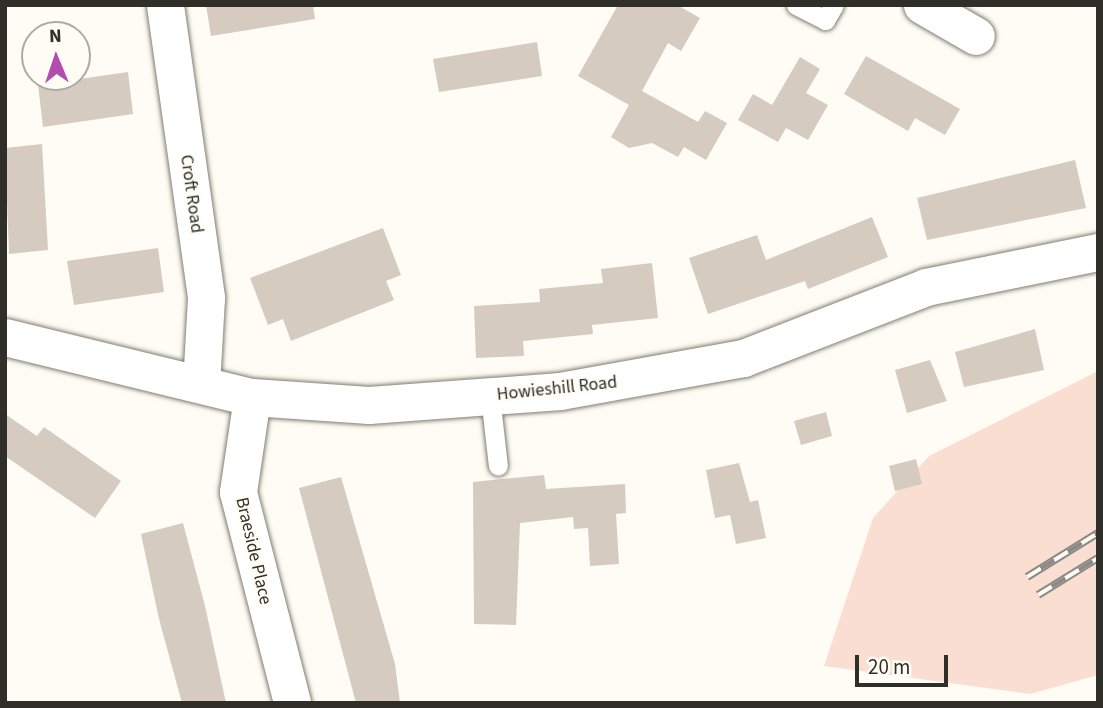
<!DOCTYPE html>
<style>
body{margin:0}
#map{position:relative;width:1103px;height:708px;overflow:hidden;background:#fefcf4;font-family:"Source Sans 3",sans-serif}
div>[style]{position:absolute}
[style*='--x']{left:calc(var(--x)*1px);top:calc(var(--y)*1px);width:calc(var(--w)*1px);rotate:calc(var(--a)*1deg)}
.green>*{inset:0;background:#faded2}
.building>*{inset:0;background:#d5cbc1}
.roads{filter:drop-shadow(0 0 2px #817d71) drop-shadow(0 0 2px #817d71)}
.service>*{height:19px;margin:-9.5px;padding:0 9.5px;transform-origin:9.5px;border-radius:9.5px;background:#fff}
.minor>*{height:37px;margin:-18.5px;padding:0 18.5px;transform-origin:18.5px;border-radius:18.5px;background:#fff}
.rail>*{height:8px;margin-top:-4px;transform-origin:0;background:repeating-linear-gradient(90deg,#fefcf4 0 16px,#8b8a84 0 32px);box-sizing:border-box;border-block:2px solid #8b8a84}
span{translate:-50% -50%;white-space:nowrap;text-align:center;line-height:1.15;-webkit-text-stroke:5px #fefcf4;paint-order:stroke}
.street-label{font-size:18px;color:#2f2e29}
.frame{position:absolute;inset:0;border:7px solid #2f2e29;pointer-events:none}
.north{position:absolute;left:21px;top:21px;width:70px;height:70px;box-sizing:border-box;background:#fefcf4;border:2px solid #abaaa3;border-radius:50%;rotate:358deg;font-size:19px;font-weight:700;line-height:28px;text-align:center;color:#2f2e29}
.north::after{content:'';display:block;margin:auto;width:24px;height:32px;background:#b44bae;clip-path:polygon(50% 0,100% 100%,50% 72%,0 100%)}
.scale{position:absolute;left:855px;top:655px;width:93px;height:32px;box-sizing:border-box;border:4px solid #2f2e29;border-top:0;padding-left:9px;font-size:21px;line-height:24px;white-space:nowrap;color:#2f2e29;-webkit-text-stroke:5px #fefcf4;paint-order:stroke}
</style>
<div id="map">
<div class="green">
<div style="clip-path:polygon(1098px 371px,1098px 675px,1030px 694px,824px 666px,873px 518px,929px 456px)"></div>
</div>
<div class="building">
<div style="clip-path:polygon(206px 5px,313px 5px,315px 19px,211px 36px)"></div>
<div style="clip-path:polygon(618px 5px,677px 5px,700px 18px,681px 51px,668px 43px,642px 91px,698px 122px,705px 111px,727px 123px,706px 160px,684px 147px,678px 157px,652px 143px,629px 148px,611px 137px,629px 105px,578px 76px)"></div>
<div style="clip-path:polygon(537px 42px,542px 76px,439px 92px,433px 59px)"></div>
<div style="clip-path:polygon(866px 56px,960px 109px,945px 135px,915px 118px,908px 131px,844px 94px)"></div>
<div style="clip-path:polygon(800px 57px,820px 69px,806px 93px,828px 105px,808px 140px,786px 128px,778px 142px,738px 120px,753px 94px,772px 105px)"></div>
<div style="clip-path:polygon(128px 72px,133px 114px,43px 127px,38px 85px)"></div>
<div style="clip-path:polygon(42px 144px,48px 250px,9px 254px,5px 148px)"></div>
<div style="clip-path:polygon(1075px 160px,1086px 208px,927px 240px,917px 198px)"></div>
<div style="clip-path:polygon(872px 217px,888px 257px,808px 289px,805px 281px,708px 314px,689px 258px,757px 235px,766px 260px)"></div>
<div style="clip-path:polygon(383px 228px,401px 275px,386px 281px,394px 300px,291px 341px,283px 319px,268px 325px,250px 278px)"></div>
<div style="clip-path:polygon(158px 248px,164px 292px,74px 305px,67px 261px)"></div>
<div style="clip-path:polygon(652px 263px,658px 318px,592px 325px,593px 334px,523px 341px,524px 356px,476px 358px,474px 306px,540px 302px,539px 289px,603px 283px,601px 269px)"></div>
<div style="clip-path:polygon(1035px 329px,1044px 370px,964px 387px,955px 352px)"></div>
<div style="clip-path:polygon(930px 360px,947px 401px,907px 413px,895px 370px)"></div>
<div style="clip-path:polygon(826px 412px,832px 436px,801px 445px,794px 421px)"></div>
<div style="clip-path:polygon(5px 414px,37px 436px,44px 427px,121px 481px,95px 518px,5px 456px)"></div>
<div style="clip-path:polygon(916px 459px,922px 484px,895px 491px,889px 466px)"></div>
<div style="clip-path:polygon(739px 463px,750px 502px,758px 500px,766px 538px,736px 544px,730px 515px,715px 518px,706px 470px)"></div>
<div style="clip-path:polygon(544px 475px,546px 489px,625px 484px,626px 513px,616px 514px,619px 564px,590px 566px,588px 528px,574px 529px,573px 517px,520px 523px,516px 625px,474px 624px,473px 482px)"></div>
<div style="clip-path:polygon(341px 477px,395px 664px,400px 703px,356px 703px,299px 488px)"></div>
<div style="clip-path:polygon(183px 523px,205px 606px,226px 703px,182px 703px,159px 619px,141px 534px)"></div>
</div>
<div class="roads">
<div class="service">
<div style="--x:796;--y:5;--w:33;--a:27"></div>
<div style="--x:825;--y:20;--w:17;--a:-59"></div>
<div style="--x:490;--y:396;--w:70;--a:83.5"></div>
</div>
<div class="minor">
<div style="--x:165;--y:5;--w:296;--a:82"></div>
<div style="--x:206;--y:298;--w:86;--a:93.3"></div>
<div style="--x:922;--y:5;--w:62;--a:29.9"></div>
<div style="--x:5;--y:337;--w:254;--a:13.7"></div>
<div style="--x:252;--y:397;--w:117;--a:3.9"></div>
<div style="--x:369;--y:405;--w:192;--a:-4.2"></div>
<div style="--x:560;--y:391;--w:186;--a:-10.2"></div>
<div style="--x:743;--y:358;--w:196;--a:-21.2"></div>
<div style="--x:926;--y:287;--w:176;--a:-11.5"></div>
<div style="--x:252;--y:397;--w:96;--a:98.4"></div>
<div style="--x:238;--y:492;--w:218;--a:75.6"></div>
</div>
</div>
<div class="rail">
<div style="--x:1027;--y:577;--w:84;--a:-31.8"></div>
<div style="--x:1038;--y:595;--w:70;--a:-31.7"></div>
</div>
<div class="street-label">
<span style="left:191px;top:194px;rotate:82deg">Croft Road</span>
<span style="left:557px;top:389px;rotate:-6deg">Howieshill Road</span>
<span style="left:253px;top:551px;rotate:77deg">Braeside Place</span>
</div>
<div class="frame"></div>
<div class="north">N</div>
<div class="scale">20 m</div>
</div>
